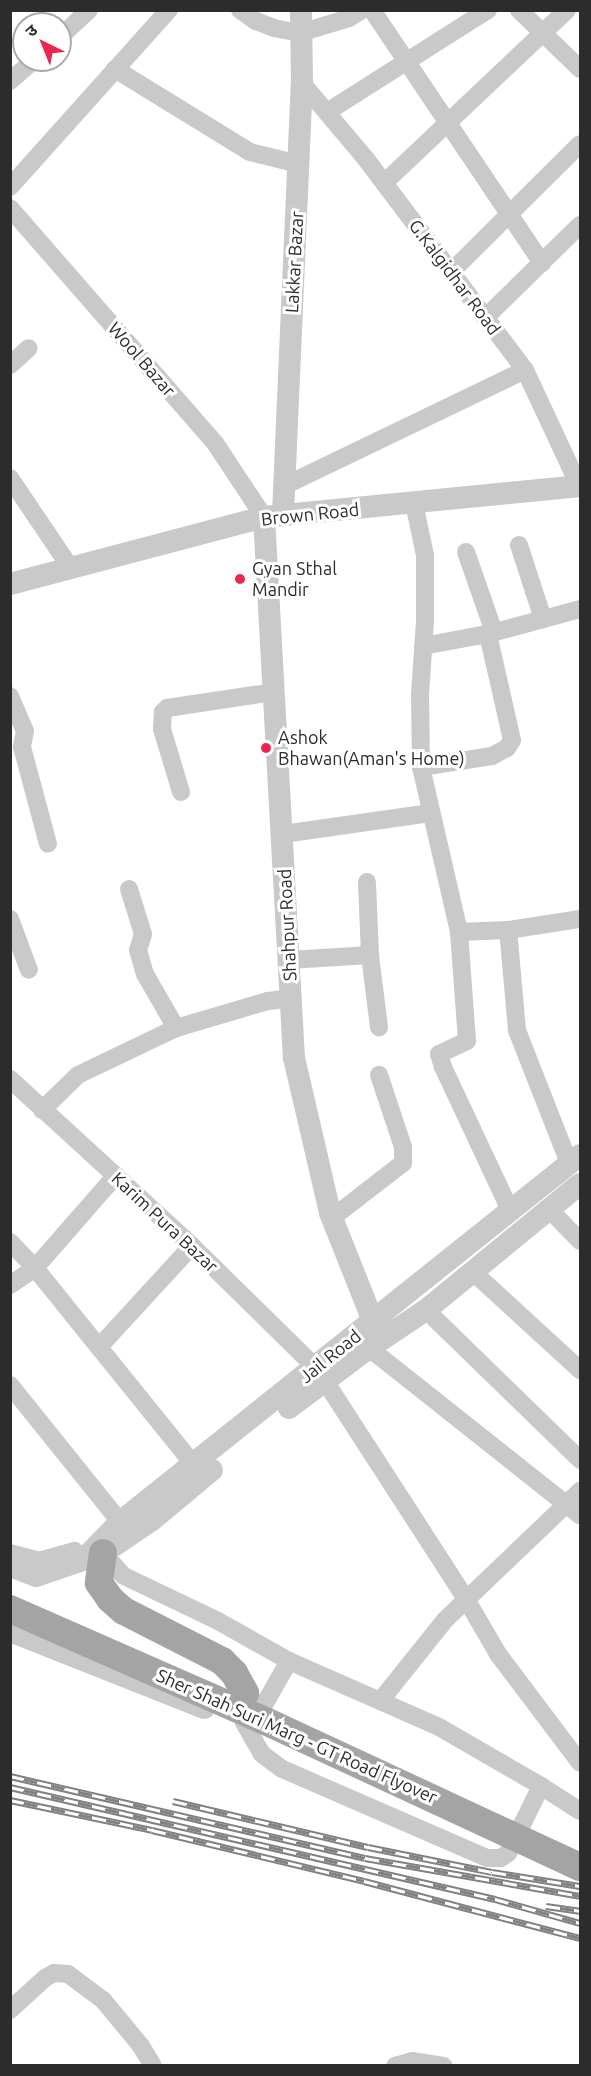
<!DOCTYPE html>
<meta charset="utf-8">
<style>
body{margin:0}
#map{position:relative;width:591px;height:2076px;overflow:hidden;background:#fff;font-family:Ubuntu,"Noto Sans Devanagari",sans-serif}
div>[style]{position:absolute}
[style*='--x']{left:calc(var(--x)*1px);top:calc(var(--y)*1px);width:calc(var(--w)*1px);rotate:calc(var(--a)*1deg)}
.minor>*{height:18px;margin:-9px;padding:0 9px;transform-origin:9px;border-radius:9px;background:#c9c9c9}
.tertiary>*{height:22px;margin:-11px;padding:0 11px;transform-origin:11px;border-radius:11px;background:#c9c9c9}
.primary>*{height:28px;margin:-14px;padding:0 14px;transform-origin:14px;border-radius:14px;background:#a4a4a4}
.rail>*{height:7px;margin-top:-3.5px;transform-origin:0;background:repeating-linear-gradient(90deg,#fff 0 14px,#818181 0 28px);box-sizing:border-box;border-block:2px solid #818181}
.primary-bridge>*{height:28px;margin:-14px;padding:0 14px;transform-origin:14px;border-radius:14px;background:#a4a4a4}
.dots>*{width:16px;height:16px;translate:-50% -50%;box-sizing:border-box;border:3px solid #fff;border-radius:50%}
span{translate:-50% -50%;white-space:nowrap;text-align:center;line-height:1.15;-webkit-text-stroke:6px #fff;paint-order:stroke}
.street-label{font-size:18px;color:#2c2c2c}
.poi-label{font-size:18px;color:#2c2c2c}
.left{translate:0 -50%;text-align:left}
.frame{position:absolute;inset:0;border:12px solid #2c2c2c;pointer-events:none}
.north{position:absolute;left:12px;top:12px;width:60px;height:60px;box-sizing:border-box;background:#fff;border:2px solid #ababab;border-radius:50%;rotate:317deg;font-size:16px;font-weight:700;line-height:24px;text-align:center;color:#2c2c2c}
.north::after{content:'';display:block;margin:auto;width:21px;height:27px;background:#ec2651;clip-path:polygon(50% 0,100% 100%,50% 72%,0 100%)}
</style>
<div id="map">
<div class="minor">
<div style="--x:240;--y:10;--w:19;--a:35"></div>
<div style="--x:256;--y:21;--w:19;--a:21"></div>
<div style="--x:274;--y:28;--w:26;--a:11"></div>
<div style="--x:300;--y:33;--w:51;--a:-17"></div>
<div style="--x:349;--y:18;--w:15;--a:-32"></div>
<div style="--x:372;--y:10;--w:305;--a:56.1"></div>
<div style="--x:519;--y:10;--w:85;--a:44"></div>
<div style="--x:60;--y:37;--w:40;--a:-43"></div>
<div style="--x:115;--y:69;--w:158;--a:31.6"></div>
<div style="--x:250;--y:152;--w:50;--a:13.8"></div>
<div style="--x:10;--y:81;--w:32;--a:-41"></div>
<div style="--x:302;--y:83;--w:99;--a:49.9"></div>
<div style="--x:366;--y:159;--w:264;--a:53"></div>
<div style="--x:525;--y:370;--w:130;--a:65"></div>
<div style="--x:327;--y:112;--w:191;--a:-32.4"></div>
<div style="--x:384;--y:183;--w:252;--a:-43.4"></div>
<div style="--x:10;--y:187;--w:238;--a:-48.1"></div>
<div style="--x:10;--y:208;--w:312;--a:48.9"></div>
<div style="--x:215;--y:443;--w:89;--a:56.5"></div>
<div style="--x:452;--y:271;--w:180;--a:-44.8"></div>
<div style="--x:486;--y:317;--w:132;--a:-44.4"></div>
<div style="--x:10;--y:365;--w:25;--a:-42"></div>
<div style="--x:10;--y:478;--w:107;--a:56"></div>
<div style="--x:284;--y:486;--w:267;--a:-25.7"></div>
<div style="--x:414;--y:503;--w:53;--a:78.1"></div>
<div style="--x:425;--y:555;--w:66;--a:90"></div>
<div style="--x:425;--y:621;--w:73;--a:93.9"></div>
<div style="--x:420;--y:694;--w:73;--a:89.2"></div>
<div style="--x:421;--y:767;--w:169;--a:77"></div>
<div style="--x:519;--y:545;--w:78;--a:72"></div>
<div style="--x:466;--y:552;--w:85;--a:70.7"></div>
<div style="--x:423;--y:646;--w:66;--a:-10.5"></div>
<div style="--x:488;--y:634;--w:95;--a:-15.2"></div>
<div style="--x:10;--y:696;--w:38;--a:67"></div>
<div style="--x:25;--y:731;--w:16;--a:101"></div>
<div style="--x:22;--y:747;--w:100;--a:75"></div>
<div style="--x:421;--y:767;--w:72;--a:-8.8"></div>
<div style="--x:492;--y:756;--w:17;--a:-28"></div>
<div style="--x:507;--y:748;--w:9;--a:-58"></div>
<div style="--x:512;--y:740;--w:109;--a:-102.8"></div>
<div style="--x:181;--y:792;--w:66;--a:-106.8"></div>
<div style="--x:162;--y:729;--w:17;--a:-87"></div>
<div style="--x:163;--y:712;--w:6;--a:-45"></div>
<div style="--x:167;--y:708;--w:108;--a:-8.5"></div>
<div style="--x:283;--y:834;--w:149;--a:-8.1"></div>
<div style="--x:129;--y:889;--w:47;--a:72.7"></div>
<div style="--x:143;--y:934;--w:17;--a:107"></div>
<div style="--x:138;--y:950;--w:25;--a:74"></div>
<div style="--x:145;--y:974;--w:62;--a:60.1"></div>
<div style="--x:176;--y:1028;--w:96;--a:-16.4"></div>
<div style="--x:268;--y:1001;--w:23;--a:-7"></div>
<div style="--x:10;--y:919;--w:54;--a:69.6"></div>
<div style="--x:508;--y:930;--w:49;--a:177.7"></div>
<div style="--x:459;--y:932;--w:109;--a:85.8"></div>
<div style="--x:467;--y:1041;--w:31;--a:155"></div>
<div style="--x:439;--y:1054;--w:14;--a:73"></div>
<div style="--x:443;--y:1067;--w:158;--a:64.9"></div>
<div style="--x:370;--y:955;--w:73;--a:82.9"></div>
<div style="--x:289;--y:960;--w:81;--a:-3.5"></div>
<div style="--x:370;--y:955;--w:73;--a:-92.4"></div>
<div style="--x:10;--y:1079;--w:247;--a:42.5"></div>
<div style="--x:192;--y:1246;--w:174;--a:44.5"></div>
<div style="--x:42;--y:1110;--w:50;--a:-44.2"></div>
<div style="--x:78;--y:1075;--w:109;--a:-25.6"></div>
<div style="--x:569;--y:1163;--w:143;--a:-111.4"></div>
<div style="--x:517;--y:1030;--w:100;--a:-95.1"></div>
<div style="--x:508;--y:930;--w:73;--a:-8.7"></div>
<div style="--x:548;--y:1208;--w:46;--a:45.9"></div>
<div style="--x:332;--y:1218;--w:90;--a:-37.8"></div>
<div style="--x:403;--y:1163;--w:16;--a:-90"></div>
<div style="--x:403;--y:1147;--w:76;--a:-108.4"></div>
<div style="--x:10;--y:1242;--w:36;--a:46"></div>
<div style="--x:35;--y:1268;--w:253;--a:51.1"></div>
<div style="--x:472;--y:1271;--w:147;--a:42.5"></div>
<div style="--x:10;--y:1285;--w:30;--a:-34"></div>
<div style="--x:35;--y:1268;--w:123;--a:-48.9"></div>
<div style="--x:426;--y:1310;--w:215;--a:44.2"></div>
<div style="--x:99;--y:1347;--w:137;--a:-47.4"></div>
<div style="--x:369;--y:1348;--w:269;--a:38.4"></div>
<div style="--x:325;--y:1381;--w:260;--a:57.1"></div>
<div style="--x:466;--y:1599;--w:64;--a:59.8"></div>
<div style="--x:498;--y:1654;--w:136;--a:53"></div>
<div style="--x:10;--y:1385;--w:176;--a:51.2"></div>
<div style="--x:10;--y:1553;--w:30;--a:15"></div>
<div style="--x:39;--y:1561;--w:37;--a:-16"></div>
<div style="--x:103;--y:1553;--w:31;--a:48"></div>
<div style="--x:124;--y:1576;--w:104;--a:25.6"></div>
<div style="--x:218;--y:1621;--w:81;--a:29.4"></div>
<div style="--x:289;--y:1661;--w:164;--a:23.7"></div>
<div style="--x:439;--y:1727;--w:118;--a:30"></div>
<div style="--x:541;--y:1786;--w:75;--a:116.2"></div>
<div style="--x:508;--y:1853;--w:9;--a:144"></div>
<div style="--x:501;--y:1858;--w:14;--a:180"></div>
<div style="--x:487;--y:1858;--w:223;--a:-156.5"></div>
<div style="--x:282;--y:1769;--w:25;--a:-143"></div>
<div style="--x:262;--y:1754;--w:36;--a:-120"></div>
<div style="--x:381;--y:1700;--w:102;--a:-51.3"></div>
<div style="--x:445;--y:1620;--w:187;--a:-43.7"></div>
<div style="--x:256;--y:1719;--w:67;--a:-60.4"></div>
<div style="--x:541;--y:1786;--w:46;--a:32.7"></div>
<div style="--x:10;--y:2010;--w:47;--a:-42.4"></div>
<div style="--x:45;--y:1978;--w:10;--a:-29"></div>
<div style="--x:54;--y:1973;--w:14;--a:4"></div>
<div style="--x:68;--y:1974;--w:44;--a:36.6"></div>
<div style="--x:103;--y:2000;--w:60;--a:50.4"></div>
<div style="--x:141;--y:2046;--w:23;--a:59"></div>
<div style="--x:395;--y:2066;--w:18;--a:-16"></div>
<div style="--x:412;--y:2061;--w:32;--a:9"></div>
</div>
<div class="tertiary">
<div style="--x:283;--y:514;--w:431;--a:-87.5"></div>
<div style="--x:302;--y:83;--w:73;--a:-90.8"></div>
<div style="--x:264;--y:517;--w:542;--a:86.83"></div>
<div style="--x:294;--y:1058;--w:159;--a:76.9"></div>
<div style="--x:330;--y:1213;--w:116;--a:68.3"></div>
<div style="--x:10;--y:584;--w:263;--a:-14.8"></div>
<div style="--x:264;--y:517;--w:318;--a:-5.6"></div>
<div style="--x:289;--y:1408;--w:100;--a:-36.9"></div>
<div style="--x:369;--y:1348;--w:69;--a:-33.7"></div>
<div style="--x:426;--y:1310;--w:199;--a:-39.3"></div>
<div style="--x:105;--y:1552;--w:57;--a:-34.2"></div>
<div style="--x:152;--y:1520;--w:78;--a:-39.8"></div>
<div style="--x:10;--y:1566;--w:28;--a:21"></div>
<div style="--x:36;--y:1576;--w:50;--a:-18.8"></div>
<div style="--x:83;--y:1560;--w:53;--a:-45.8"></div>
<div style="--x:120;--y:1522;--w:588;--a:-38.58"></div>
<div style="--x:10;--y:1631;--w:209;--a:21.6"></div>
</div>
<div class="primary">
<div style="--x:103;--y:1553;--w:30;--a:98"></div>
<div style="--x:99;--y:1583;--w:19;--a:55"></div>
<div style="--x:110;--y:1599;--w:18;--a:41"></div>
<div style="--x:124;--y:1611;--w:110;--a:27"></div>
<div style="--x:222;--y:1661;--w:17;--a:45"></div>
<div style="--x:234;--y:1673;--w:23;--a:61"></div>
</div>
<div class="rail">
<div style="--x:10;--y:1776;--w:364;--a:13"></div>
<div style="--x:365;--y:1858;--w:218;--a:10"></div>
<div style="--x:10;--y:1787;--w:498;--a:13"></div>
<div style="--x:495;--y:1899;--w:88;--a:15.8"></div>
<div style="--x:10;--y:1800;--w:145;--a:11.9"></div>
<div style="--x:152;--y:1830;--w:218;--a:13.5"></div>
<div style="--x:364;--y:1881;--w:223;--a:14.8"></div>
<div style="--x:173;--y:1801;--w:200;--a:13.3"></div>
<div style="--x:368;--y:1847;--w:126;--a:11.4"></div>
<div style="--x:492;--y:1872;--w:89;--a:9"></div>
<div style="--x:546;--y:1906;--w:34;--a:8"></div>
</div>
<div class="primary-bridge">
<div style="--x:10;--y:1609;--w:274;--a:23.7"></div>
<div style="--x:261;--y:1719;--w:352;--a:24.9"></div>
</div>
<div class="dots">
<div style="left:240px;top:579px;background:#ec2651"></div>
<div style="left:266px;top:748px;background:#ec2651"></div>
</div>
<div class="street-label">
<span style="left:294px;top:262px;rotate:-87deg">Lakkar Bazar</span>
<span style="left:455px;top:277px;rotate:53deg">G.Kalgidhar Road</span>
<span style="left:142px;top:359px;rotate:49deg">Wool Bazar</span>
<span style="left:310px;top:514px;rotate:-6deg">Brown Road</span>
<span style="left:287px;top:925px;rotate:-93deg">Shahpur Road</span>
<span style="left:165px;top:1222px;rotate:43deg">Karim Pura Bazar</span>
<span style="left:330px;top:1356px;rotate:-39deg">Jail Road</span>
<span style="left:297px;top:1736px;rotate:24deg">Sher Shah Suri Marg - GT Road Flyover</span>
</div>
<div class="poi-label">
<span class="left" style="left:252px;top:579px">Gyan Sthal<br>Mandir</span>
<span class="left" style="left:278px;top:748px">Ashok<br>Bhawan(Aman's Home)</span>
</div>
<div class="frame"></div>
<div class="north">उ</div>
</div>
